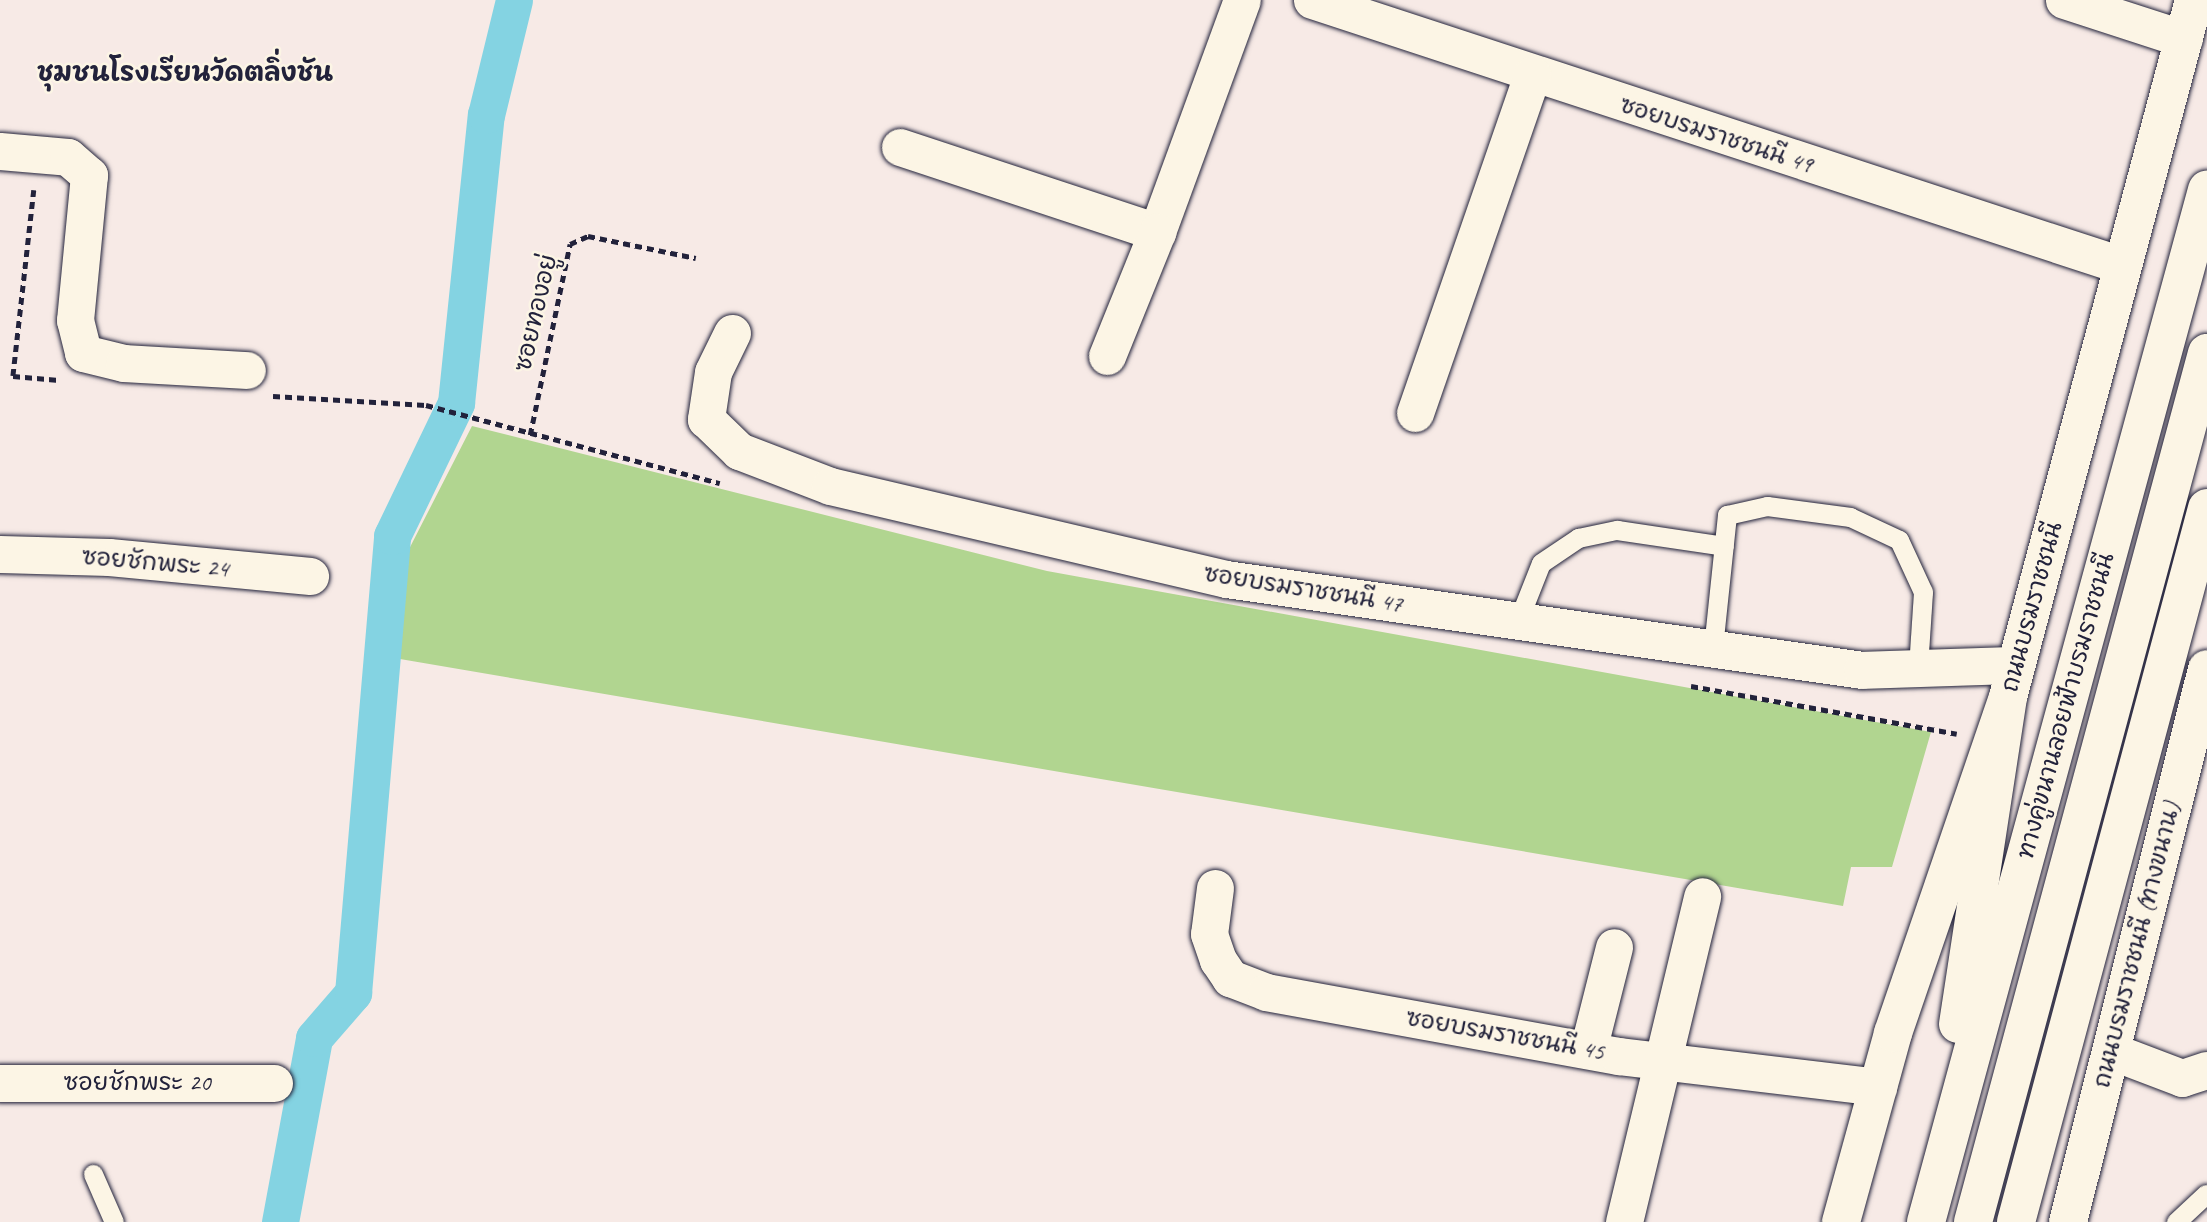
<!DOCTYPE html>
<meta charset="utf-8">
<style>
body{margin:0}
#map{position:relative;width:2207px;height:1222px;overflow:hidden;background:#f7eae6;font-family:Caveat,"Playpen Sans Thai",sans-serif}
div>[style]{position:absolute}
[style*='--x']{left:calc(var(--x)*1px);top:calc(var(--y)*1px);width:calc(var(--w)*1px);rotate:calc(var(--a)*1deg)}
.green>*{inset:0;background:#b1d590}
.canal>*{height:37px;margin:-18.5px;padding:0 18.5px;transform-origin:18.5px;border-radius:18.5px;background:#84d3e2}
.path>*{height:4.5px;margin-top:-2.25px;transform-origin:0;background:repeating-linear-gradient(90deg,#22223b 0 7px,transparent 0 12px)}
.roads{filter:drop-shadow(0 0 2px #22223b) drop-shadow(0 0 2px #22223b)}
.service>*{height:19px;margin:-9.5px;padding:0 9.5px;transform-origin:9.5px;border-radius:9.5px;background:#fcf5e5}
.minor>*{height:37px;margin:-18.5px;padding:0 18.5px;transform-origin:18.5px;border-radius:18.5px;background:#fcf5e5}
.secondary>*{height:38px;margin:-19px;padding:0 19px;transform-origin:19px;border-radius:19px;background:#fcf5e5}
.primary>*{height:38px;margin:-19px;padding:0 19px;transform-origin:19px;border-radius:19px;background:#fcf5e5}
span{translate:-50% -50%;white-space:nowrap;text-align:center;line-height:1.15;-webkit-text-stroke:5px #fcf5e5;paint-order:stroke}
.street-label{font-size:24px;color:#22223b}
.neighbourhood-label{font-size:26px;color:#22223b;font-weight:700}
</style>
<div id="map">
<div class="green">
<div style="clip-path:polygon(472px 426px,1047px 571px,1931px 732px,1892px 867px,1851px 867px,1843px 906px,400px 659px,407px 553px)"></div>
</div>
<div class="canal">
<div style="--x:280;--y:1222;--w:187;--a:-79.5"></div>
<div style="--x:314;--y:1038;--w:60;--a:-49.1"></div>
<div style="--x:353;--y:993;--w:459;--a:-85.1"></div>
<div style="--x:392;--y:536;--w:148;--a:-64.3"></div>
<div style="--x:456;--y:403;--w:290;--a:-84.1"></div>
<div style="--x:486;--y:115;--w:118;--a:-76.3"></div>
</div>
<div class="path">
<div style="--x:34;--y:190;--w:187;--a:96.4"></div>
<div style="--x:13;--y:376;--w:46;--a:5"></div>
<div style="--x:273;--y:396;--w:153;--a:3.4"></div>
<div style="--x:426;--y:405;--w:304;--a:14.9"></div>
<div style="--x:530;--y:435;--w:195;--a:-78.2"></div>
<div style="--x:570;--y:244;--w:20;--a:-24"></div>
<div style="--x:588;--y:236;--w:110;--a:11.5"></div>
<div style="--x:1691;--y:686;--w:270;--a:10.2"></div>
</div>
<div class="roads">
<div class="service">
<div style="--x:1518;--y:621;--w:62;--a:-68.4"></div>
<div style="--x:1541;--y:563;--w:45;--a:-34"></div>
<div style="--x:1578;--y:538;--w:40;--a:-12"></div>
<div style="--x:1617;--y:530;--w:108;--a:8.5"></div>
<div style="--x:1713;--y:648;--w:134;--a:-84"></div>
<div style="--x:1727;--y:515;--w:41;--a:-12.7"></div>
<div style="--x:1767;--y:506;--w:84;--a:7.5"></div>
<div style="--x:1850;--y:517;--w:54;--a:25.1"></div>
<div style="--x:1899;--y:540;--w:57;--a:65.2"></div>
<div style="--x:1923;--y:592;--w:76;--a:93.8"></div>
<div style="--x:93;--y:1174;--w:52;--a:66.4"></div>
<div style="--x:2176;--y:1222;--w:41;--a:-43"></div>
</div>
<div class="minor">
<div style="--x:1312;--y:0;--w:851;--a:18.14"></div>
<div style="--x:2064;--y:0;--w:126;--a:18"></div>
<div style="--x:900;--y:147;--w:271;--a:18.3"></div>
<div style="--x:1157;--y:232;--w:247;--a:-69.9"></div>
<div style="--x:0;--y:151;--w:68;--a:5"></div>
<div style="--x:68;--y:157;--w:28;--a:41"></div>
<div style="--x:89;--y:175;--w:146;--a:95.5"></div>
<div style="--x:75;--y:320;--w:34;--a:76"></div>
<div style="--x:83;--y:353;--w:42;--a:13.7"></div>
<div style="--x:124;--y:363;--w:123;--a:3.3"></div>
<div style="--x:732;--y:333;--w:43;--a:116"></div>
<div style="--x:713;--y:372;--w:48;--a:98.5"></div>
<div style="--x:706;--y:419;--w:46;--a:44.1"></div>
<div style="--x:739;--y:451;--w:97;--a:21"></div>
<div style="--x:830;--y:486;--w:407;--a:13.2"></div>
<div style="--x:1226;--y:579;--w:642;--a:8.14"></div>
<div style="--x:1862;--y:670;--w:154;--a:-1.9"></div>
<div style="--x:1107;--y:356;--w:134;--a:-68"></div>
<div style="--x:1415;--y:413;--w:358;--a:-70.9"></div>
<div style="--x:0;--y:554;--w:109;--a:1.6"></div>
<div style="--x:109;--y:557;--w:202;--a:5.4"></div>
<div style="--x:1215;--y:888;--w:46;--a:97.4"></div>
<div style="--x:1209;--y:934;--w:28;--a:71"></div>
<div style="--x:1218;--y:960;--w:22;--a:56"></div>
<div style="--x:1230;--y:978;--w:39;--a:21"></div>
<div style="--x:1266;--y:992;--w:359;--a:10.3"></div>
<div style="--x:1619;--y:1056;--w:261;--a:6.8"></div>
<div style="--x:1588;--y:1050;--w:106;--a:-75.8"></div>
<div style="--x:2111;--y:1051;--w:76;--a:20.8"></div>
<div style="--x:2182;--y:1078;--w:26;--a:-18"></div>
<div style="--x:0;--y:1083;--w:274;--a:0"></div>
<div style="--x:1624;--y:1222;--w:335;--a:-76.5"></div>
</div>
<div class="secondary">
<div style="--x:1841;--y:1222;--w:196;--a:-74.6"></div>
<div style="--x:1893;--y:1033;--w:355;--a:-71.1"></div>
<div style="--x:2008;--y:697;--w:721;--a:-75.06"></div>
<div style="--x:2068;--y:1222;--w:570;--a:-75.89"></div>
</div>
<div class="primary">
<div style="--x:1958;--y:1024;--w:331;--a:-81.3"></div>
<div style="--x:1926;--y:1222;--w:1070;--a:-74.77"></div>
<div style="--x:1973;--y:1222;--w:900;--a:-74.93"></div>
<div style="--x:2016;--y:1222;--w:739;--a:-75.02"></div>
</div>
</div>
<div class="street-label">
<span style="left:1716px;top:135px;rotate:18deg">ซอยบรมราชชนนี 49</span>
<span style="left:536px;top:313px;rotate:-77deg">ซอยทองอยู่</span>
<span style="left:155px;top:563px;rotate:5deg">ซอยชักพระ 24</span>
<span style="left:1303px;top:589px;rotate:9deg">ซอยบรมราชชนนี 47</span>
<span style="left:2032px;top:607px;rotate:-75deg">ถนนบรมราชชนนี</span>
<span style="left:2066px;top:706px;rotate:-75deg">ทางคู่ขนานลอยฟ้าบรมราชชนนี</span>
<span style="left:2137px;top:945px;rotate:-76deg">ถนนบรมราชชนนี (ทางขนาน)</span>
<span style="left:1505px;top:1035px;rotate:10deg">ซอยบรมราชชนนี 45</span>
<span style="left:137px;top:1083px">ซอยชักพระ 20</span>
</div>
<div class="neighbourhood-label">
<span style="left:185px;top:73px">ชุมชนโรงเรียนวัดตลิ่งชัน</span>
</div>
</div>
